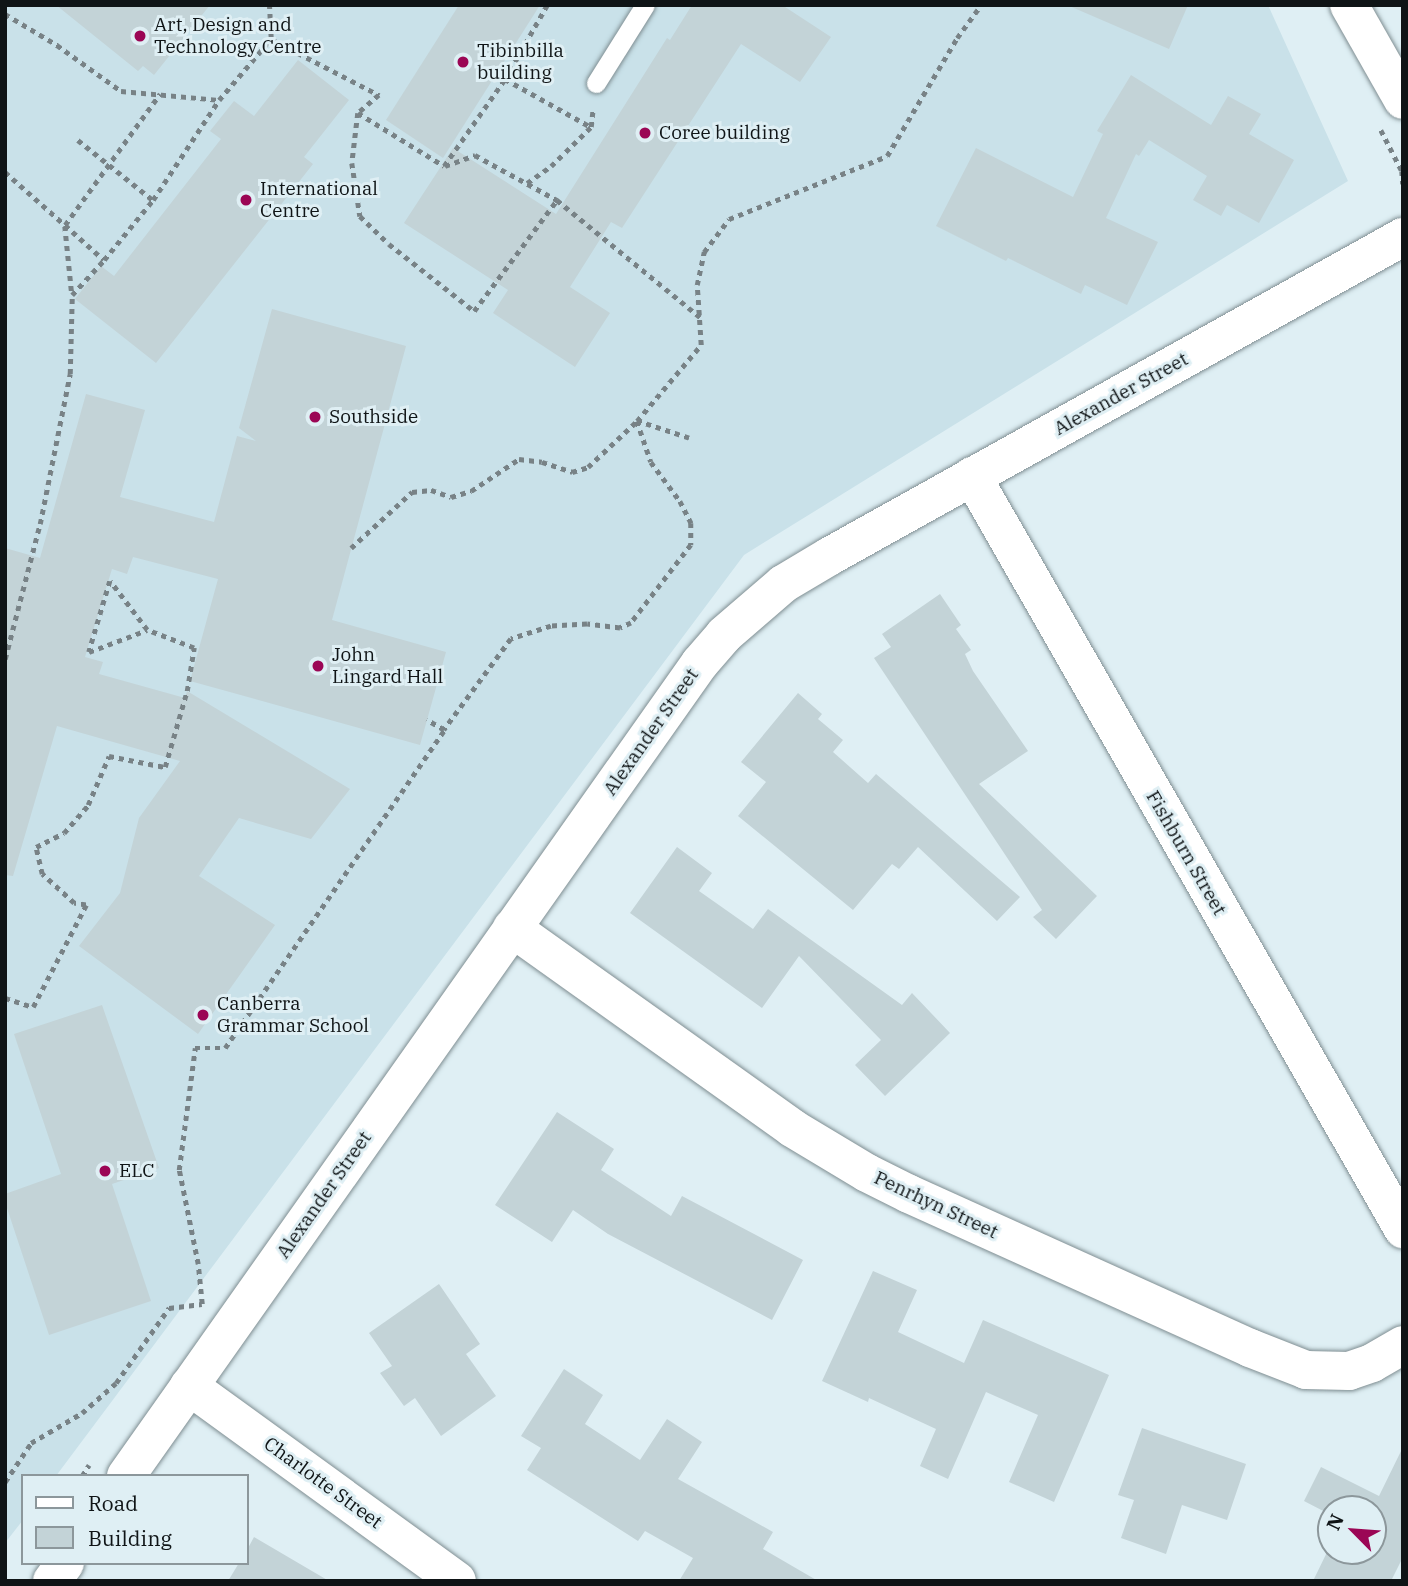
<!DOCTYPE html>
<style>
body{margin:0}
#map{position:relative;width:1408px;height:1586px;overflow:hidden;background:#dfeff4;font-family:"IBM Plex Serif",serif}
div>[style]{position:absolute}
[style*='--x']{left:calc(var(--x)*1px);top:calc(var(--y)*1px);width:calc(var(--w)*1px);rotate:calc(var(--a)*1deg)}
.built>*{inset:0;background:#c9e1e9}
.building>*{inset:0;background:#c3d3d7}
.path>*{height:4.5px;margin-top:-2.25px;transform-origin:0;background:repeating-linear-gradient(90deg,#788286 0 5px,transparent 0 10px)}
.roads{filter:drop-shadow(0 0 2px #7f8e92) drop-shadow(0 0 2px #7f8e92)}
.service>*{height:19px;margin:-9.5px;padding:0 9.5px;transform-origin:9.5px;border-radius:9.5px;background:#fff}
.minor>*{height:38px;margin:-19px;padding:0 19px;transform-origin:19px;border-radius:19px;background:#fff}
.dots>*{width:19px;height:19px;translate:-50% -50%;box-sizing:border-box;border:4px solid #dfeff4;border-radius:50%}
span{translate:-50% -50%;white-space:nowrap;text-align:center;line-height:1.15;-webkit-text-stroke:6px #dfeff4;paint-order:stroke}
.poi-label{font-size:19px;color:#0f1416}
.left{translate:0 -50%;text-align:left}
.street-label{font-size:19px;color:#0f1416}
.frame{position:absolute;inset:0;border:7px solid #0f1416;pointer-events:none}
.legend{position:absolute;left:21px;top:1474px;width:228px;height:91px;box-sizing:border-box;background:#dfeff4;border:2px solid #8c979b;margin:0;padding:9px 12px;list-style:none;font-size:21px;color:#0f1416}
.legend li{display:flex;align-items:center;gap:14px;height:35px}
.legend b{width:35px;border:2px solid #8c979b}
.north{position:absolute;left:1317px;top:1495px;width:70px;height:70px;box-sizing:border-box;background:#dfeff4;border:2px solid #8c979b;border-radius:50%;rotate:295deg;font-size:19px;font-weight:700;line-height:28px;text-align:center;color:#0f1416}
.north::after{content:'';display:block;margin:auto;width:24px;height:32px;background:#9b0655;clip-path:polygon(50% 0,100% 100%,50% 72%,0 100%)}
</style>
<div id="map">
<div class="built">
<div style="clip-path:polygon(5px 5px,1268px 5px,1348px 181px,744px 555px,56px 1476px,23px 1476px,23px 1520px,5px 1543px)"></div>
</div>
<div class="building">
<div style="clip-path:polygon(56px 5px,210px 5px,154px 75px,143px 66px,138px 71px)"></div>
<div style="clip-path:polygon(459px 5px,540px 5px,443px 158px,386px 120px)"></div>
<div style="clip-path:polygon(692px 5px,782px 5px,831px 37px,800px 82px,741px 44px,622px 228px,611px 222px,570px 287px,610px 313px,575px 367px,493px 313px,508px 290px,404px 223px,453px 148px,556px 214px,667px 38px,670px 40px)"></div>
<div style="clip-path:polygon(1067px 5px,1188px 5px,1169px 49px)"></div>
<div style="clip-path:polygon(298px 60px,349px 100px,304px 157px,313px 164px,156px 363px,75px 299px,101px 266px,114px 276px,221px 139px,210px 131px,234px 101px,254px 116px)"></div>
<div style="clip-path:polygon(1131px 75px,1211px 125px,1228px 96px,1261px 114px,1249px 134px,1294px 160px,1259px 223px,1227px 205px,1221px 216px,1193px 200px,1207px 176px,1149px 140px,1139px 156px,1136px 154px,1106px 218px,1158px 242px,1127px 305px,1085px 285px,1081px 294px,1008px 258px,1006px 261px,936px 226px,976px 148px,1073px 197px,1103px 134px,1097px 131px)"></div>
<div style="clip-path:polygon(272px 309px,406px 346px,332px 620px,446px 652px,420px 745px,190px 681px,218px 579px,133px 557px,127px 574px,112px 569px,85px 657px,103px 662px,99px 674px,185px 698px,187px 691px,350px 789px,311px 839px,239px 818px,199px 876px,275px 925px,198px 1034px,79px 946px,120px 893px,139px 818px,180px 761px,57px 726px,13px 876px,5px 875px,5px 548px,40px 558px,86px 394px,145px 410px,120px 497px,214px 522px,237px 436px,256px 441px,239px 428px)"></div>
<div style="clip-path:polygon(940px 594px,961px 625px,956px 629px,971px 650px,965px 654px,973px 671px,1028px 751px,979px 784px,1097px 896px,1056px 939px,1033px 917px,1042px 910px,874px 658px,891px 647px,882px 634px)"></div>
<div style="clip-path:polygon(798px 693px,822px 714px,818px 719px,843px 740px,833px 752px,868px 783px,876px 774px,1020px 897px,997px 921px,918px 847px,899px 869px,892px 864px,853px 910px,738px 816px,766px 782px,741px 762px)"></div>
<div style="clip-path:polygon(677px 847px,712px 873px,699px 891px,753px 929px,768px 909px,902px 1005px,912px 993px,950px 1033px,885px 1096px,855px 1065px,881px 1040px,799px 956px,762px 1008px,630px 913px)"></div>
<div style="clip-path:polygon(102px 1005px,159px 1168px,112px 1184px,151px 1301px,49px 1335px,5px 1202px,5px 1194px,61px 1174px,14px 1034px)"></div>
<div style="clip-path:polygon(557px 1112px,614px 1149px,601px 1170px,671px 1216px,682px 1196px,803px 1260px,772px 1320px,608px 1234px,573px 1210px,552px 1242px,495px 1205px)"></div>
<div style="clip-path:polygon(873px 1271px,917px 1290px,898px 1332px,964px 1363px,983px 1320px,1109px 1375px,1054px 1502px,1009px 1482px,1038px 1415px,986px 1392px,948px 1479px,920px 1466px,936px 1429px,869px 1398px,868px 1402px,822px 1381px)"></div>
<div style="clip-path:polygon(439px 1284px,480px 1344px,466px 1354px,496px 1396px,441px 1436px,415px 1398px,404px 1406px,380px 1373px,392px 1366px,369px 1333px)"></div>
<div style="clip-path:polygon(564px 1369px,603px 1395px,585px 1424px,640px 1460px,667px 1419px,702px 1442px,678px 1479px,773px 1532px,763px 1549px,818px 1581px,679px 1581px,693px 1558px,645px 1531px,638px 1541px,527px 1470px,541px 1448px,521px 1436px)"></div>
<div style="clip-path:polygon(1142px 1428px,1246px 1464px,1227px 1520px,1182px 1505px,1166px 1554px,1121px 1538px,1134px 1500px,1118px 1495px)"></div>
<div style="clip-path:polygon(1403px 1447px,1403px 1557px,1391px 1581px,1313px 1581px,1331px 1544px,1331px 1551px,1373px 1551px,1373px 1509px,1331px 1509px,1331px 1515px,1304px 1501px,1321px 1467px,1379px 1496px)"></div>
<div style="clip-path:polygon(254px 1537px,329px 1581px,228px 1581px,239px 1563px,247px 1563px,247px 1550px)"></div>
</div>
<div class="path">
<div style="--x:5;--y:14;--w:61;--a:30.8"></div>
<div style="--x:57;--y:45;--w:79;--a:35.7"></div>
<div style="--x:121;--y:91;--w:98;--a:5.2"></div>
<div style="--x:219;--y:100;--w:80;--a:-49.6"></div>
<div style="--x:271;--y:39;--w:34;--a:-93"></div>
<div style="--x:271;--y:39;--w:122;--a:27.4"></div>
<div style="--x:379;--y:95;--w:28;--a:139"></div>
<div style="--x:358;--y:113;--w:50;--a:96.8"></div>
<div style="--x:352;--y:163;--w:54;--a:81.4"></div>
<div style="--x:360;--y:216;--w:40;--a:44"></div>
<div style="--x:389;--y:244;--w:108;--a:38.2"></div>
<div style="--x:474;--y:311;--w:139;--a:-53.2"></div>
<div style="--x:557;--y:200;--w:185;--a:39.3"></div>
<div style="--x:505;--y:79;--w:98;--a:29.2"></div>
<div style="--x:358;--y:113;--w:101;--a:31.6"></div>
<div style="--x:1381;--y:130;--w:46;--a:62.9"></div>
<div style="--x:1402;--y:171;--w:13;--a:86"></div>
<div style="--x:78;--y:140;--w:96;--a:38.7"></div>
<div style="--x:153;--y:200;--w:120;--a:-56.6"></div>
<div style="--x:444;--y:166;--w:106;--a:-55"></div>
<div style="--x:505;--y:79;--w:85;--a:-60.4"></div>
<div style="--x:445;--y:166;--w:32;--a:-20"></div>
<div style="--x:475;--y:155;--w:94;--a:28.8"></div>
<div style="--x:5;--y:172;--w:80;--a:41.5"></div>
<div style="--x:65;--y:225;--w:162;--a:-54.1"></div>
<div style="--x:527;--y:183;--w:29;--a:-35"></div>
<div style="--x:551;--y:166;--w:56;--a:-44.3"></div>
<div style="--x:591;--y:127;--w:18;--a:-84"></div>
<div style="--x:65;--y:225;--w:52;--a:41.9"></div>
<div style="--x:104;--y:260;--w:77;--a:-50.8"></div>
<div style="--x:65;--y:226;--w:69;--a:84.2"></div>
<div style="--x:72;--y:295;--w:47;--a:-47.6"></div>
<div style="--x:689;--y:438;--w:55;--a:-161.9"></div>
<div style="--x:637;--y:421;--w:99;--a:-49.9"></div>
<div style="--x:701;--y:345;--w:60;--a:-93.8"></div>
<div style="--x:697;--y:285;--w:34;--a:-78"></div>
<div style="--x:704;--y:252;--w:41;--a:-52.9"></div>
<div style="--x:729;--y:219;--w:170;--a:-21.7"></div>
<div style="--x:887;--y:156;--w:137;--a:-59.3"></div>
<div style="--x:957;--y:38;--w:41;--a:-54"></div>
<div style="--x:351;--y:548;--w:83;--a:-42.6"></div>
<div style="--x:412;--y:492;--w:19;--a:-6"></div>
<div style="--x:431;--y:490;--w:21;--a:19"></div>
<div style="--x:451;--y:497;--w:21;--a:-17"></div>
<div style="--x:471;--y:491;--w:58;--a:-33.7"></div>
<div style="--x:519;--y:459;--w:23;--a:7"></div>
<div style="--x:542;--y:462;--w:32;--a:18"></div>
<div style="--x:572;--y:472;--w:17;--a:-17"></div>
<div style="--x:588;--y:467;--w:67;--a:-43.2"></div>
<div style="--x:637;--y:421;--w:43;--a:71.1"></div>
<div style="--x:651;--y:462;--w:49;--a:53.4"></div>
<div style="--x:680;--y:501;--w:25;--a:63"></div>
<div style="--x:691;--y:523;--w:22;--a:90"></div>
<div style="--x:691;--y:545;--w:98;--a:127.6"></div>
<div style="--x:631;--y:623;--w:12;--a:156"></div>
<div style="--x:620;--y:628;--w:33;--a:-173"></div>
<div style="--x:587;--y:624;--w:36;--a:177"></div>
<div style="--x:551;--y:626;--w:42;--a:162"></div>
<div style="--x:511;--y:639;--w:113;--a:126.4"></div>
<div style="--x:444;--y:730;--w:20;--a:-150"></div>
<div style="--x:5;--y:659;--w:139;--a:-75.5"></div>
<div style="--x:40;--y:524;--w:153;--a:-78.7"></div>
<div style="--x:70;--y:374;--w:79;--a:-88.5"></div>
<div style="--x:5;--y:998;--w:29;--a:18"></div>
<div style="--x:33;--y:1007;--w:115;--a:-62.5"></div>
<div style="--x:86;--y:905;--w:12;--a:-171"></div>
<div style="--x:74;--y:903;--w:43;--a:-137.8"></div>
<div style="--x:42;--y:874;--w:28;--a:-103"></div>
<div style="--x:36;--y:847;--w:31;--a:-27"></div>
<div style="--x:64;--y:833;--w:37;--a:-49"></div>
<div style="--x:88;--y:805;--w:53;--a:-66.8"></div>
<div style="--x:109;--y:756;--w:57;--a:11.1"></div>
<div style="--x:165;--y:767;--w:79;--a:-73.9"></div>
<div style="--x:187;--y:691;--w:44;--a:-80.8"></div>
<div style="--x:194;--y:648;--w:50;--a:-159"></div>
<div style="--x:147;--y:630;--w:61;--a:-127.1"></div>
<div style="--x:110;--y:581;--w:74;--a:106.5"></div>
<div style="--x:89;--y:652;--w:62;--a:-20.8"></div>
<div style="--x:82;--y:1476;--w:13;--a:-58"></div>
<div style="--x:5;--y:1482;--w:47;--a:-56.3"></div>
<div style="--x:31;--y:1443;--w:59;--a:-30.5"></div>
<div style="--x:82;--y:1413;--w:45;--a:-41.4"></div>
<div style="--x:116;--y:1383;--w:92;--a:-54.8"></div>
<div style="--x:169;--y:1308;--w:33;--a:-7"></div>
<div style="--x:202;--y:1304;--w:40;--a:-95.7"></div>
<div style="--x:198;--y:1264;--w:96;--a:-101.4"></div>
<div style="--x:179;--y:1170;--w:123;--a:-82.5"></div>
<div style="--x:195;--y:1048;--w:30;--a:0"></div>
<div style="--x:225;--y:1048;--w:386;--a:-55.4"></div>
</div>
<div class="roads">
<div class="service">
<div style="--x:596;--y:83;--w:92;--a:-57.9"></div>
</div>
<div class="minor">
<div style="--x:1349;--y:5;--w:109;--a:60.4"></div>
<div style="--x:972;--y:476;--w:868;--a:60.21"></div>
<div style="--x:512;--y:928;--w:344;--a:35.5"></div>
<div style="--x:792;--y:1128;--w:87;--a:31"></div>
<div style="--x:867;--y:1173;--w:47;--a:26.6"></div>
<div style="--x:909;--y:1194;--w:374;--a:24.3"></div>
<div style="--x:1250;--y:1348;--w:60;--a:21.4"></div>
<div style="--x:1306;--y:1370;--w:43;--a:1.3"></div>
<div style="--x:1349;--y:1371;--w:24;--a:-19"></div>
<div style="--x:1372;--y:1363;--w:36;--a:-30"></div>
<div style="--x:189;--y:1386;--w:331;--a:36"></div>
<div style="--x:126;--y:1476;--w:995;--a:-54.78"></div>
<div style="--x:700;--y:663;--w:37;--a:-49"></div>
<div style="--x:724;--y:635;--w:78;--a:-40.8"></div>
<div style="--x:783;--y:584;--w:55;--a:-30.8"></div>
<div style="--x:830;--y:556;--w:656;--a:-29.11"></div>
<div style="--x:52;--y:1581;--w:22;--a:-54"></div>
</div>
</div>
<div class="dots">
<div style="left:140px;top:36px;background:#9b0655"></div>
<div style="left:463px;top:62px;background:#9b0655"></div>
<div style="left:645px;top:133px;background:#9b0655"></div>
<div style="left:246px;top:200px;background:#9b0655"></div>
<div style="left:315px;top:417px;background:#9b0655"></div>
<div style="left:318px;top:666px;background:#9b0655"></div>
<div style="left:203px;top:1015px;background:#9b0655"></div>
<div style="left:105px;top:1171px;background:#9b0655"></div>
</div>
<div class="poi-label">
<span class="left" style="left:154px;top:36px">Art, Design and<br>Technology Centre</span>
<span class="left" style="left:477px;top:62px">Tibinbilla<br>building</span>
<span class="left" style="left:659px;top:133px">Coree building</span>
<span class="left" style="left:260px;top:200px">International<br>Centre</span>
<span class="left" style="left:329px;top:417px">Southside</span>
<span class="left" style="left:332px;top:666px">John<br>Lingard Hall</span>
<span class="left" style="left:217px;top:1015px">Canberra<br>Grammar School</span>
<span class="left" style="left:119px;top:1171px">ELC</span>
</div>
<div class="street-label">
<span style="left:1121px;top:394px;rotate:-29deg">Alexander Street</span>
<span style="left:651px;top:732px;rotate:-55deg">Alexander Street</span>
<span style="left:1186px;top:853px;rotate:60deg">Fishburn Street</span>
<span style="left:324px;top:1195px;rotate:-55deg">Alexander Street</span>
<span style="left:936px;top:1205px;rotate:25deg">Penrhyn Street</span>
<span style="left:323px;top:1483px;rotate:36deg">Charlotte Street</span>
</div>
<div class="frame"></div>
<ul class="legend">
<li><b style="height:9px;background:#fff"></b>Road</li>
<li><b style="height:19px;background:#c3d3d7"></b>Building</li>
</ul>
<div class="north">N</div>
</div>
